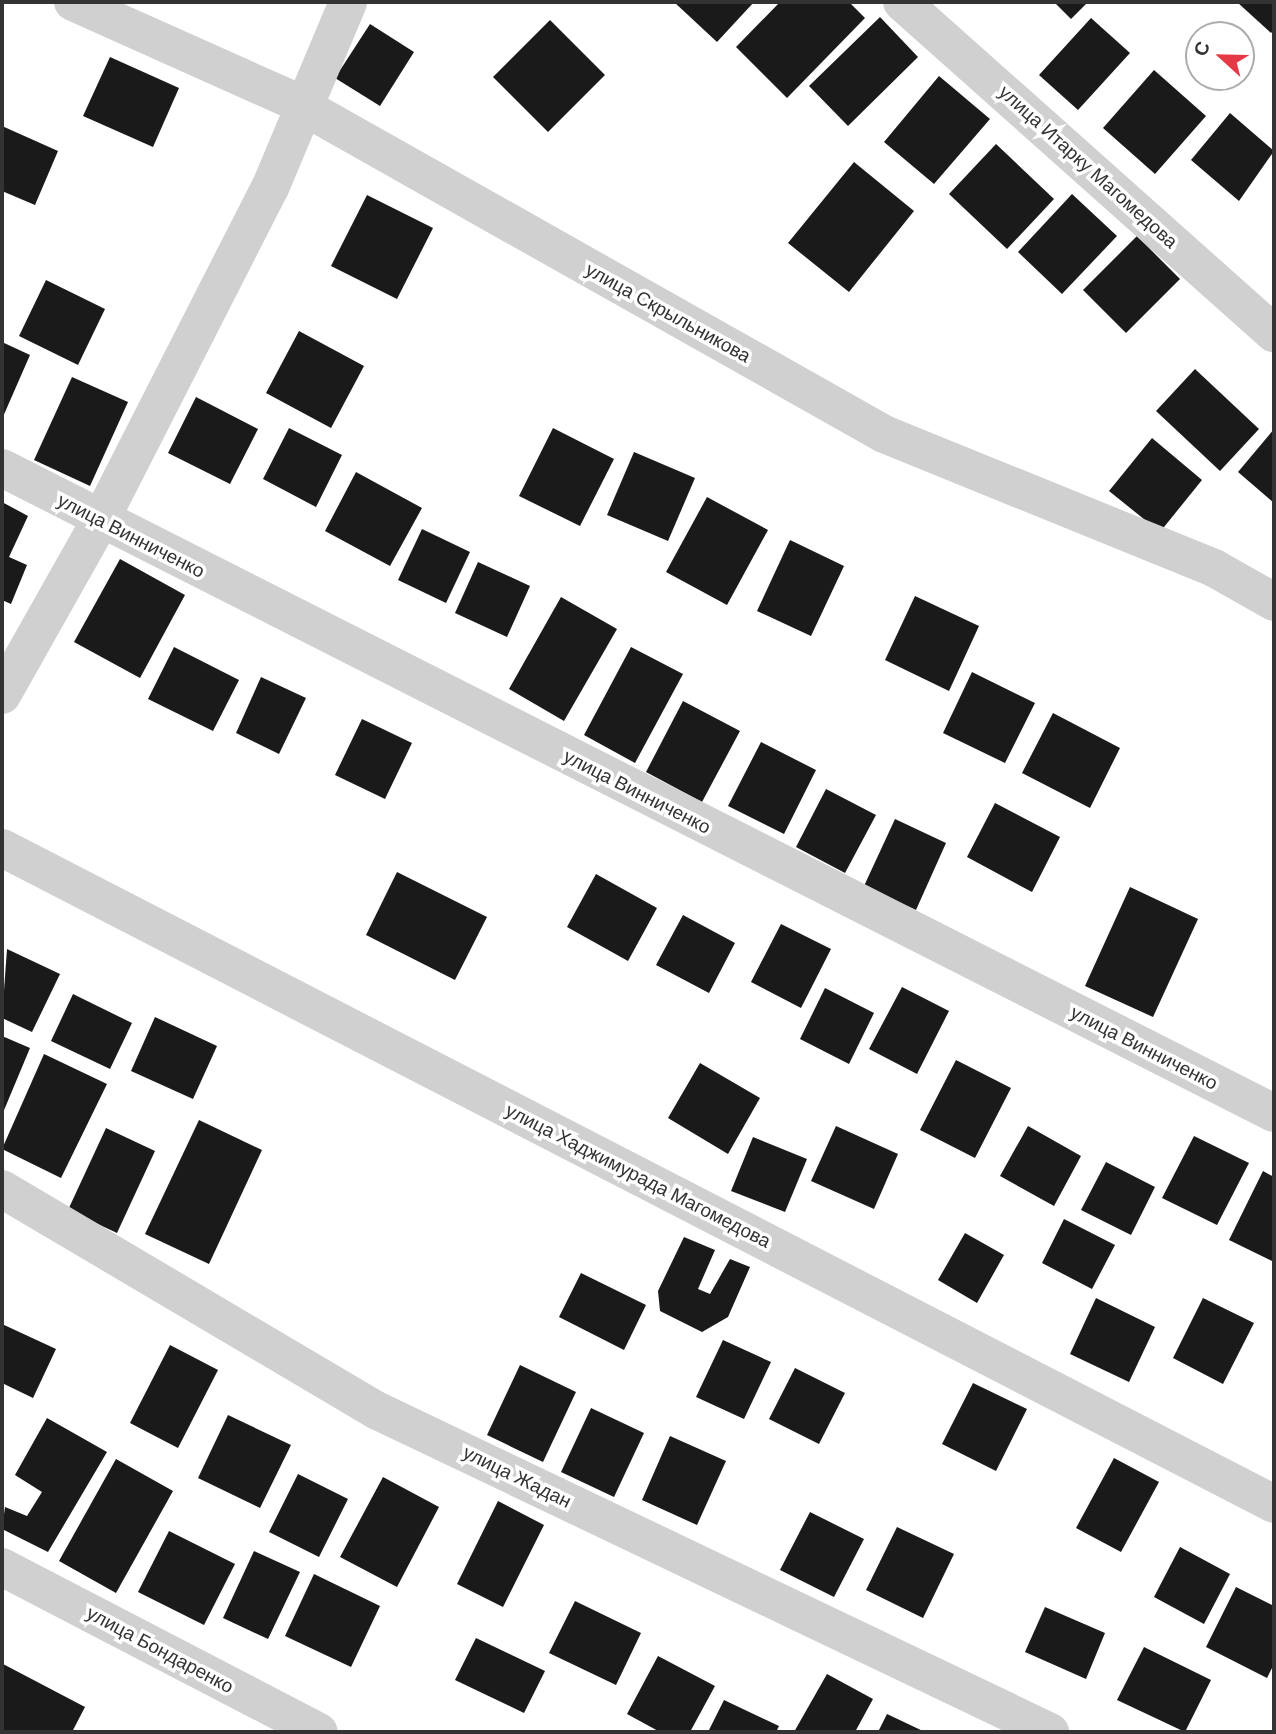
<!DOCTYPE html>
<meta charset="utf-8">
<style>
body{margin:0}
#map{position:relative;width:1276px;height:1734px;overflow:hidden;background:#fff;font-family:"DM Sans",sans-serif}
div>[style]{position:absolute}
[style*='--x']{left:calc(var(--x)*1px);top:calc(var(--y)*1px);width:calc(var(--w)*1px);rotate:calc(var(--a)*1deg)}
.building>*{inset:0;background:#1a1a1a}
.minor>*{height:38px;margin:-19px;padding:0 19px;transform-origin:19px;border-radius:19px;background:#d0d0d0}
span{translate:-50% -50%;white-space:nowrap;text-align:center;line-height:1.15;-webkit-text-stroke:7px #fff;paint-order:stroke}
.street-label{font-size:19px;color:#333}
.frame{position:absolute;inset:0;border:4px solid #333;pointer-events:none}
.north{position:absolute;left:1185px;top:21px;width:70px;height:70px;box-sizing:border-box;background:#fff;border:2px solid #adadad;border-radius:50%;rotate:292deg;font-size:19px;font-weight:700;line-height:28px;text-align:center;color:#333}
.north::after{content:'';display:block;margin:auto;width:24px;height:32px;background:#e63946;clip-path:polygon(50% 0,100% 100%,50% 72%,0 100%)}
</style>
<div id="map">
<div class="building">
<div style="clip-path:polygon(674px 2px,754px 2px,717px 42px)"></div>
<div style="clip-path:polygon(780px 2px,849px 2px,865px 18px,787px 98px,736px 47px)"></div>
<div style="clip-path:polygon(1054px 2px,1088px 2px,1071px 19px)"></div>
<div style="clip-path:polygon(1237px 2px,1274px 2px,1274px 30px,1271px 33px)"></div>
<div style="clip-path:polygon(880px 17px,918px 57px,848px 126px,809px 86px)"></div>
<div style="clip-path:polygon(1091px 18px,1130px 53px,1078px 110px,1039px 75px)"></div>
<div style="clip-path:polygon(550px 20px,605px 75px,548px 132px,493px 77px)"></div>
<div style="clip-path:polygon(370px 24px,414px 52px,380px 106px,335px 78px)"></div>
<div style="clip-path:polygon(110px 57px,179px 88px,153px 147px,83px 116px)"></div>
<div style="clip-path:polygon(1154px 70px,1206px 116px,1155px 174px,1103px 128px)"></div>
<div style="clip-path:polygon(939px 76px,990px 119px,934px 184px,884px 142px)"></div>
<div style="clip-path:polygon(1230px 113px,1274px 151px,1239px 201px,1191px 160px)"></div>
<div style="clip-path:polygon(2px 126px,58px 151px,35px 205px,2px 191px)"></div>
<div style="clip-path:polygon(996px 144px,1054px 199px,1007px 249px,949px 194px)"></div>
<div style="clip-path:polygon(854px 162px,914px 211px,849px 292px,788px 243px)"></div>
<div style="clip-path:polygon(1072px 194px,1117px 236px,1062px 294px,1018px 252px)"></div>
<div style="clip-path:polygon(367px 195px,433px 228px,397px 299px,331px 266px)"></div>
<div style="clip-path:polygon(1137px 236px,1180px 279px,1126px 333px,1083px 290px)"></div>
<div style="clip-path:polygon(46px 280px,105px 309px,78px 365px,19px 336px)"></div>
<div style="clip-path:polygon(299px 331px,364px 366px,331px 428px,266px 393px)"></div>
<div style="clip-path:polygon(2px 342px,30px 355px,2px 419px)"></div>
<div style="clip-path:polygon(1195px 369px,1259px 429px,1220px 471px,1156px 411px)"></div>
<div style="clip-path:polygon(72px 377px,128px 402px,90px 486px,34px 460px)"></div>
<div style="clip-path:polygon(196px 397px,258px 429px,230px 484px,168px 453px)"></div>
<div style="clip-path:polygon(289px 428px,342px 455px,316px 507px,263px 479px)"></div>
<div style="clip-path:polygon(553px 428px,614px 459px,580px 526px,519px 496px)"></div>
<div style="clip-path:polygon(1274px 429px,1274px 503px,1238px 472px)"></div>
<div style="clip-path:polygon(1152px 438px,1202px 480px,1160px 532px,1109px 491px)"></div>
<div style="clip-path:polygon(634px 452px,695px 478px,668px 541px,607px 515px)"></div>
<div style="clip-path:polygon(356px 472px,422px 508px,390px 566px,325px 531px)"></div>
<div style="clip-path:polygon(707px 497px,768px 530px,727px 605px,666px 572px)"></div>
<div style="clip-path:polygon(2px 502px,28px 516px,9px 557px,27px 565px,11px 604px,2px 600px)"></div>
<div style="clip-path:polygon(422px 529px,470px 552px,446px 603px,398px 580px)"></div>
<div style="clip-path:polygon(790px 540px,844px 566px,811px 636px,757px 611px)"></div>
<div style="clip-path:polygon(120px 559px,185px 595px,140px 678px,74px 642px)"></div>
<div style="clip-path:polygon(478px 562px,530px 586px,507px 637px,455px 613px)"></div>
<div style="clip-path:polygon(915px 596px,979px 626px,949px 691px,885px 660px)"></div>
<div style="clip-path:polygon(561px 597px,617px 629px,564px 721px,509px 689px)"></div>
<div style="clip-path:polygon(174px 647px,239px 680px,213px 731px,148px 699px)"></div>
<div style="clip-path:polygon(631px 647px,683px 674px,635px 763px,584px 735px)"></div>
<div style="clip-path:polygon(972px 672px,1035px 703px,1005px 763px,943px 733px)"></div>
<div style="clip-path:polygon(261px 677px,306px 698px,279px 754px,236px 733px)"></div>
<div style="clip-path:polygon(683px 701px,740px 731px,702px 802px,646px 772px)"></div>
<div style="clip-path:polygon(1053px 713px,1120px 748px,1090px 808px,1022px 773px)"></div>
<div style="clip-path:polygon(362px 719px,412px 743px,385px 799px,335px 775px)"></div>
<div style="clip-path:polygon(761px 742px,816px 770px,784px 834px,728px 806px)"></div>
<div style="clip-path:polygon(826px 789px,876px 815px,845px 873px,796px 847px)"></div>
<div style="clip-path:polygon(995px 803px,1060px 837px,1032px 892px,967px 857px)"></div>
<div style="clip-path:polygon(895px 819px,946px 843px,916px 910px,864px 886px)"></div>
<div style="clip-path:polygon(397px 872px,487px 917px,455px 980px,366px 935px)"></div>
<div style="clip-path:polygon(596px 874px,657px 908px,628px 961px,567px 927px)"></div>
<div style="clip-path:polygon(1130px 887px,1198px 919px,1153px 1017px,1085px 986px)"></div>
<div style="clip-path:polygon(683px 915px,735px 943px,709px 993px,656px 965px)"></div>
<div style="clip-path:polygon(781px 924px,831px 949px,801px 1008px,751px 982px)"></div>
<div style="clip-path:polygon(7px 949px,60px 974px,32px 1032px,2px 1018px)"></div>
<div style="clip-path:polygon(902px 987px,949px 1011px,917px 1074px,869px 1049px)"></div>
<div style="clip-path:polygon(825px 988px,874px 1013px,849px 1064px,800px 1039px)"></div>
<div style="clip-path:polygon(73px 994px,132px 1023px,110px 1069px,51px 1041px)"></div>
<div style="clip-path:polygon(155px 1017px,217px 1046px,193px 1099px,131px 1071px)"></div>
<div style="clip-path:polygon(2px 1036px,30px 1048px,2px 1115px)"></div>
<div style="clip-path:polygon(44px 1054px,107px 1084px,61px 1178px,2px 1149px)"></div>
<div style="clip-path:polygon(956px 1060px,1011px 1088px,975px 1158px,920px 1130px)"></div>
<div style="clip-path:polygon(700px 1063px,760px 1098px,728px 1154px,668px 1118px)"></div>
<div style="clip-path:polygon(199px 1120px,262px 1150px,209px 1264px,145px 1234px)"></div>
<div style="clip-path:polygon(836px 1126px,898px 1154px,874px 1209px,811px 1181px)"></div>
<div style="clip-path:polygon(1028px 1126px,1081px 1156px,1054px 1206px,1000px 1176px)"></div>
<div style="clip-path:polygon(106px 1128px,155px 1151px,117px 1233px,68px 1210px)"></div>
<div style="clip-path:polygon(1194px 1136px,1249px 1163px,1217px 1225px,1162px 1198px)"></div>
<div style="clip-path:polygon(753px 1137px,807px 1159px,785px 1212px,731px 1191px)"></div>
<div style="clip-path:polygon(1106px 1162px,1155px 1187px,1131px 1235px,1081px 1210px)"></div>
<div style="clip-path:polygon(1263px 1171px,1274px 1177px,1274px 1262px,1229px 1240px)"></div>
<div style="clip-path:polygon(1064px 1219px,1115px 1245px,1092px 1289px,1042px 1263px)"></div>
<div style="clip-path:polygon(965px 1233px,1004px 1255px,977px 1303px,938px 1280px)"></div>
<div style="clip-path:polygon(684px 1237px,715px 1250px,698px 1289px,710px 1294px,730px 1259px,750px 1267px,728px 1317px,702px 1332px,660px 1311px,658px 1291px)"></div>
<div style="clip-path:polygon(581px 1273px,646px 1305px,624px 1350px,559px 1317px)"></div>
<div style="clip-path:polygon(1096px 1298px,1155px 1327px,1129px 1382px,1070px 1354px)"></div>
<div style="clip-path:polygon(1203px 1298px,1254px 1323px,1223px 1384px,1173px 1358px)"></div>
<div style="clip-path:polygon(2px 1324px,56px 1349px,33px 1398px,2px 1383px)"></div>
<div style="clip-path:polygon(723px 1340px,771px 1362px,744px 1419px,696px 1397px)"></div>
<div style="clip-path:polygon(170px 1345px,218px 1370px,178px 1448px,130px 1423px)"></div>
<div style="clip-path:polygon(520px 1365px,576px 1392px,543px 1462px,487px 1435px)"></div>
<div style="clip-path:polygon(795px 1368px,845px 1393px,819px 1444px,769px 1419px)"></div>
<div style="clip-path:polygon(973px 1383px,1027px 1409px,996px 1471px,942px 1444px)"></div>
<div style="clip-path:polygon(591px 1408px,644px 1433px,614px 1497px,561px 1472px)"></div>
<div style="clip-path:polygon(228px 1415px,291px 1445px,260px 1508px,198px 1478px)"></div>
<div style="clip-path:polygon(47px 1418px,107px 1452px,48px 1552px,2px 1529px,5px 1507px,27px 1516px,42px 1492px,15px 1475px)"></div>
<div style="clip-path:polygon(670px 1436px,726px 1461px,697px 1525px,642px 1500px)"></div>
<div style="clip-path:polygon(1114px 1458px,1159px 1482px,1121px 1552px,1076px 1528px)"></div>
<div style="clip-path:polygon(116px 1459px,173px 1491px,116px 1593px,59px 1561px)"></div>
<div style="clip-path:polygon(298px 1474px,348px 1499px,319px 1557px,269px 1532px)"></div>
<div style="clip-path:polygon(383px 1477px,439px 1507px,397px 1587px,340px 1557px)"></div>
<div style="clip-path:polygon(498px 1501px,544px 1525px,503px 1607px,457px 1584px)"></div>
<div style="clip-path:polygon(810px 1512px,864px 1539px,834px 1597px,780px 1570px)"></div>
<div style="clip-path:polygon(897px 1527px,954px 1554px,923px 1618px,866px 1590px)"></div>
<div style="clip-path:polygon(169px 1531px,235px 1564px,204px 1625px,138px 1592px)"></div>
<div style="clip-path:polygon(1180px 1547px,1230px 1574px,1204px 1624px,1154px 1597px)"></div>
<div style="clip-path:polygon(254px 1551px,300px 1572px,268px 1639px,223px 1618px)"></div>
<div style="clip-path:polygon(314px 1574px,380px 1606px,351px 1667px,285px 1636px)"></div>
<div style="clip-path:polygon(1236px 1587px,1274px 1606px,1274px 1664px,1267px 1678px,1206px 1647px)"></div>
<div style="clip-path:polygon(575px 1601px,641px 1633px,616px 1685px,549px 1653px)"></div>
<div style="clip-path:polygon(1045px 1607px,1105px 1633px,1086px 1679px,1025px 1652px)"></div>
<div style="clip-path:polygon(476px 1638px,545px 1671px,524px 1713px,455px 1680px)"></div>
<div style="clip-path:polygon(1144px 1647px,1211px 1680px,1185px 1732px,1117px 1700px)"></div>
<div style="clip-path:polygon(658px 1656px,715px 1686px,690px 1732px,660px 1732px,627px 1714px)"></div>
<div style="clip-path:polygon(3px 1664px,85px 1707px,72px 1732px,2px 1732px)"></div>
<div style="clip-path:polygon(827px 1674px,873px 1699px,855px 1732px,794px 1732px)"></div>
<div style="clip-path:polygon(724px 1700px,779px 1726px,776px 1732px,708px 1732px)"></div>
<div style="clip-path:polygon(887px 1714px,925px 1732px,878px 1732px)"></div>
</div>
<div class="minor">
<div style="--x:73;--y:2;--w:238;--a:24.1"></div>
<div style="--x:290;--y:99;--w:682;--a:29.42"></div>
<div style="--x:884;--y:434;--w:356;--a:22.1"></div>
<div style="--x:1214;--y:568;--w:69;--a:29.5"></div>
<div style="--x:902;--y:2;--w:498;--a:41.7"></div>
<div style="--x:2;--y:468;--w:1426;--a:26.89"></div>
<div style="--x:2;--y:695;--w:200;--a:-60.6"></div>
<div style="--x:100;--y:521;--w:374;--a:-63"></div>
<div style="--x:270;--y:188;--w:202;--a:-67.2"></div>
<div style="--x:2;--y:848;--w:1431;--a:27.28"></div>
<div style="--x:2;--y:1189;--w:437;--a:30.6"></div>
<div style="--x:378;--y:1411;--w:745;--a:25.53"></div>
<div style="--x:2;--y:1567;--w:357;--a:27.5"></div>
</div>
<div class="street-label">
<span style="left:1088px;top:167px;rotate:42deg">улица Итарку Магомедова</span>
<span style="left:668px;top:313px;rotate:29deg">улица Скрыльникова</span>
<span style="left:131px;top:536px;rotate:27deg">улица Винниченко</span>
<span style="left:637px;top:792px;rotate:27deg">улица Винниченко</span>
<span style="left:1144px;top:1048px;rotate:27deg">улица Винниченко</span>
<span style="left:638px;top:1176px;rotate:27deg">улица Хаджимурада Магомедова</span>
<span style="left:517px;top:1477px;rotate:26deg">улица Жадан</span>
<span style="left:160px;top:1650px;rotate:28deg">улица Бондаренко</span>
</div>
<div class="frame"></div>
<div class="north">С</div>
</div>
